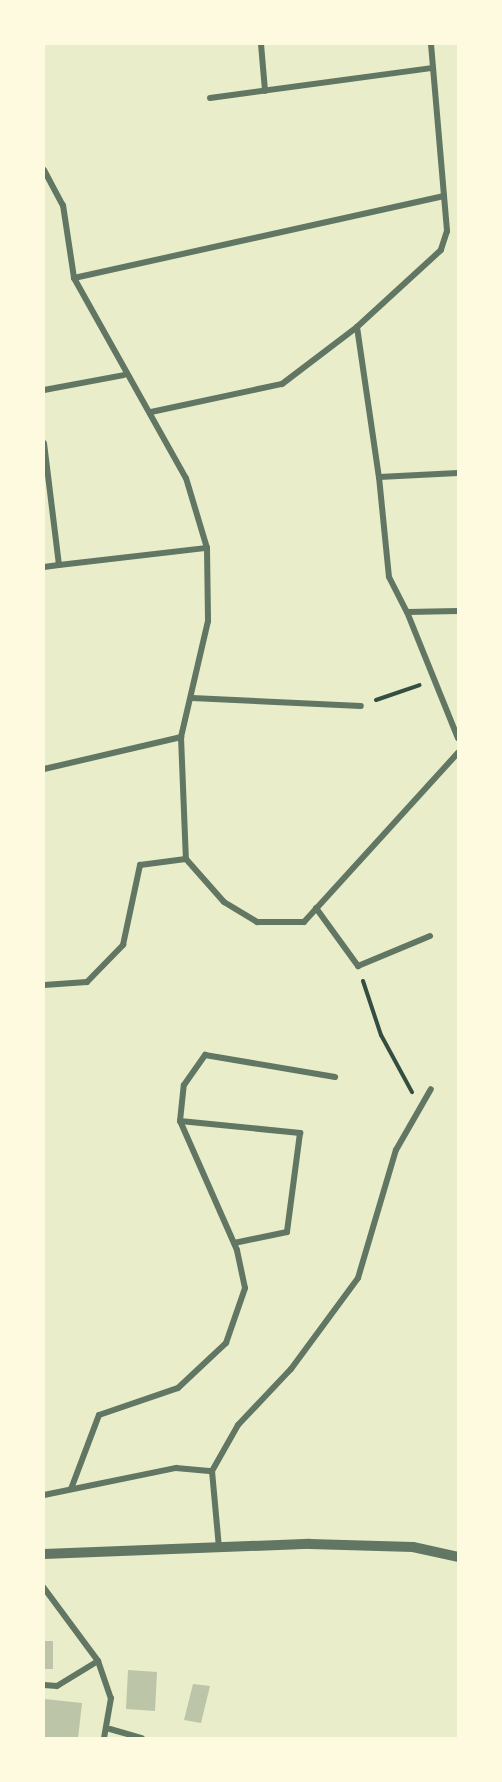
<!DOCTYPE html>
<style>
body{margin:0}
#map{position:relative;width:502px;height:1782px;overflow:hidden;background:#e9edc9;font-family:"Fira Sans",sans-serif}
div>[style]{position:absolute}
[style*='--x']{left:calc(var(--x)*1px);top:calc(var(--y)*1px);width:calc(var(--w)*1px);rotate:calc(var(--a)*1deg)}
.building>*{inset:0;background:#bcc5a7}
.path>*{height:4px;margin:-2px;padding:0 2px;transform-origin:2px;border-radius:2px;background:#344e41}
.minor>*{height:6px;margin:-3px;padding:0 3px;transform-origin:3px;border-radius:3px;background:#617663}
.tertiary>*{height:10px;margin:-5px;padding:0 5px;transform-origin:5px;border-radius:5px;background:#617663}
span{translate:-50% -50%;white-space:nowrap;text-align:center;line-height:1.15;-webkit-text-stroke:5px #fefae0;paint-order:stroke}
.frame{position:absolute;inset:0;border:45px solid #fefae0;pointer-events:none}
</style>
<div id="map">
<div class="building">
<div style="clip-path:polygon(44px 1641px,53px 1641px,53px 1669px,44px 1669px)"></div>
<div style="clip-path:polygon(128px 1670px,157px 1672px,155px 1711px,126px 1709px)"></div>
<div style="clip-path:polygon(193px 1684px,210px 1686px,201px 1723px,184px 1720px)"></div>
<div style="clip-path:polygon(44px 1699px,82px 1703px,78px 1738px,44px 1738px)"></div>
</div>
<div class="path">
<div style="--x:376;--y:700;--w:46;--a:-18.8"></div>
<div style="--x:363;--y:981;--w:57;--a:71.6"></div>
<div style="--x:381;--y:1035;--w:65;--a:61.5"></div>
</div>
<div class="minor">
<div style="--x:261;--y:44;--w:47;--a:85.1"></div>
<div style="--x:431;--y:44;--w:188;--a:85.1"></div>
<div style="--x:447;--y:231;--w:20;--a:108"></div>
<div style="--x:441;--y:250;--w:114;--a:137.5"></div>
<div style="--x:357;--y:327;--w:152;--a:81.7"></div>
<div style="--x:379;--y:477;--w:79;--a:-2.9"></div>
<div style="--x:210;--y:98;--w:225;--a:-7.7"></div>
<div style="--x:44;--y:170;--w:40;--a:62"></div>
<div style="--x:63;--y:205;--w:74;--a:81.4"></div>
<div style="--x:74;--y:278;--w:229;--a:60.8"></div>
<div style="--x:186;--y:478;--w:73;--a:73.3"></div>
<div style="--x:207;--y:548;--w:73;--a:89.2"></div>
<div style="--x:208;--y:621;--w:119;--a:103.1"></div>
<div style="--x:181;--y:737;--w:122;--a:87.7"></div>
<div style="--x:186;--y:859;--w:57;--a:48.5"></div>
<div style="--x:224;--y:902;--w:39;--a:31"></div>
<div style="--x:257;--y:922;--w:47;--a:0"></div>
<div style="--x:304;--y:922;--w:229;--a:-47.7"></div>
<div style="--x:74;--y:278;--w:379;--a:-12.5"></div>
<div style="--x:44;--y:390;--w:81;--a:-10.6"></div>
<div style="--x:151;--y:412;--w:134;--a:-12.1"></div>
<div style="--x:282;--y:384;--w:94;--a:-37.2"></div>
<div style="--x:44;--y:443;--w:123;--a:83"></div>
<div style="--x:59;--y:565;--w:149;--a:-6.6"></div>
<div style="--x:379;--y:477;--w:100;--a:84.3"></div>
<div style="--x:389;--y:577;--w:39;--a:63"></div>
<div style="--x:44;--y:567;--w:15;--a:-8"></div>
<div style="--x:458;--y:611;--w:51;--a:178.9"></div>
<div style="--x:407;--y:612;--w:136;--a:68"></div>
<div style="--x:192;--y:698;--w:169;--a:2.7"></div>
<div style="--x:44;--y:769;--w:141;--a:-13.1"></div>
<div style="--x:316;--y:908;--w:72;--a:54.1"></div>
<div style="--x:358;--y:966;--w:78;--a:-22.6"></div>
<div style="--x:44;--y:985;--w:43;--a:-4"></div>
<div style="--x:87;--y:982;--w:52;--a:-45.8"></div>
<div style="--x:123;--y:945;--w:82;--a:-78"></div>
<div style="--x:140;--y:865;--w:46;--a:-7.4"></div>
<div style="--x:180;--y:1121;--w:121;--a:5.7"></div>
<div style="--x:300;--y:1133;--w:100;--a:97.5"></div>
<div style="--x:287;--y:1232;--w:54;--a:168.3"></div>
<div style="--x:212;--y:1471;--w:53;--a:-60.5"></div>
<div style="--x:238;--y:1425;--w:77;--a:-46.6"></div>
<div style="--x:291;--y:1369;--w:113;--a:-53.6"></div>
<div style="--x:358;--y:1278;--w:134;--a:-73.5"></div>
<div style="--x:396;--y:1150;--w:70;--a:-60.2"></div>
<div style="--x:71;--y:1489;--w:79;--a:-69.3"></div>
<div style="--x:99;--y:1415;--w:83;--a:-18.9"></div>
<div style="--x:178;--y:1388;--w:66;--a:-43.2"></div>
<div style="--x:226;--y:1343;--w:58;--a:-70.9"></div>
<div style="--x:245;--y:1288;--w:39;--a:-102"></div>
<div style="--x:237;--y:1250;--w:141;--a:-113.8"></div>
<div style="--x:180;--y:1121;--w:36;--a:-84"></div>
<div style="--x:184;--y:1085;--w:37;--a:-55"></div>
<div style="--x:205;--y:1055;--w:132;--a:9.6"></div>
<div style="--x:44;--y:1495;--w:135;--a:-11.6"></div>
<div style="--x:176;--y:1468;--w:36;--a:5"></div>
<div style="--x:212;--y:1471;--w:77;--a:84.8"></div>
<div style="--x:44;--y:1588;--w:91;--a:53.5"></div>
<div style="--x:98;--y:1661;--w:39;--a:71"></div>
<div style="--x:111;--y:1698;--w:41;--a:99.9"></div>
<div style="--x:44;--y:1685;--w:13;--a:4"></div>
<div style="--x:57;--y:1686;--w:48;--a:-31.4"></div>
<div style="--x:110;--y:1729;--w:33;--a:16"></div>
</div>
<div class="tertiary">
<div style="--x:44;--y:1554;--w:266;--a:-2.2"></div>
<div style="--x:310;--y:1544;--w:103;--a:1.7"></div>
<div style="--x:413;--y:1547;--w:46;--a:12.5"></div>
</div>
<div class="frame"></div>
</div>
